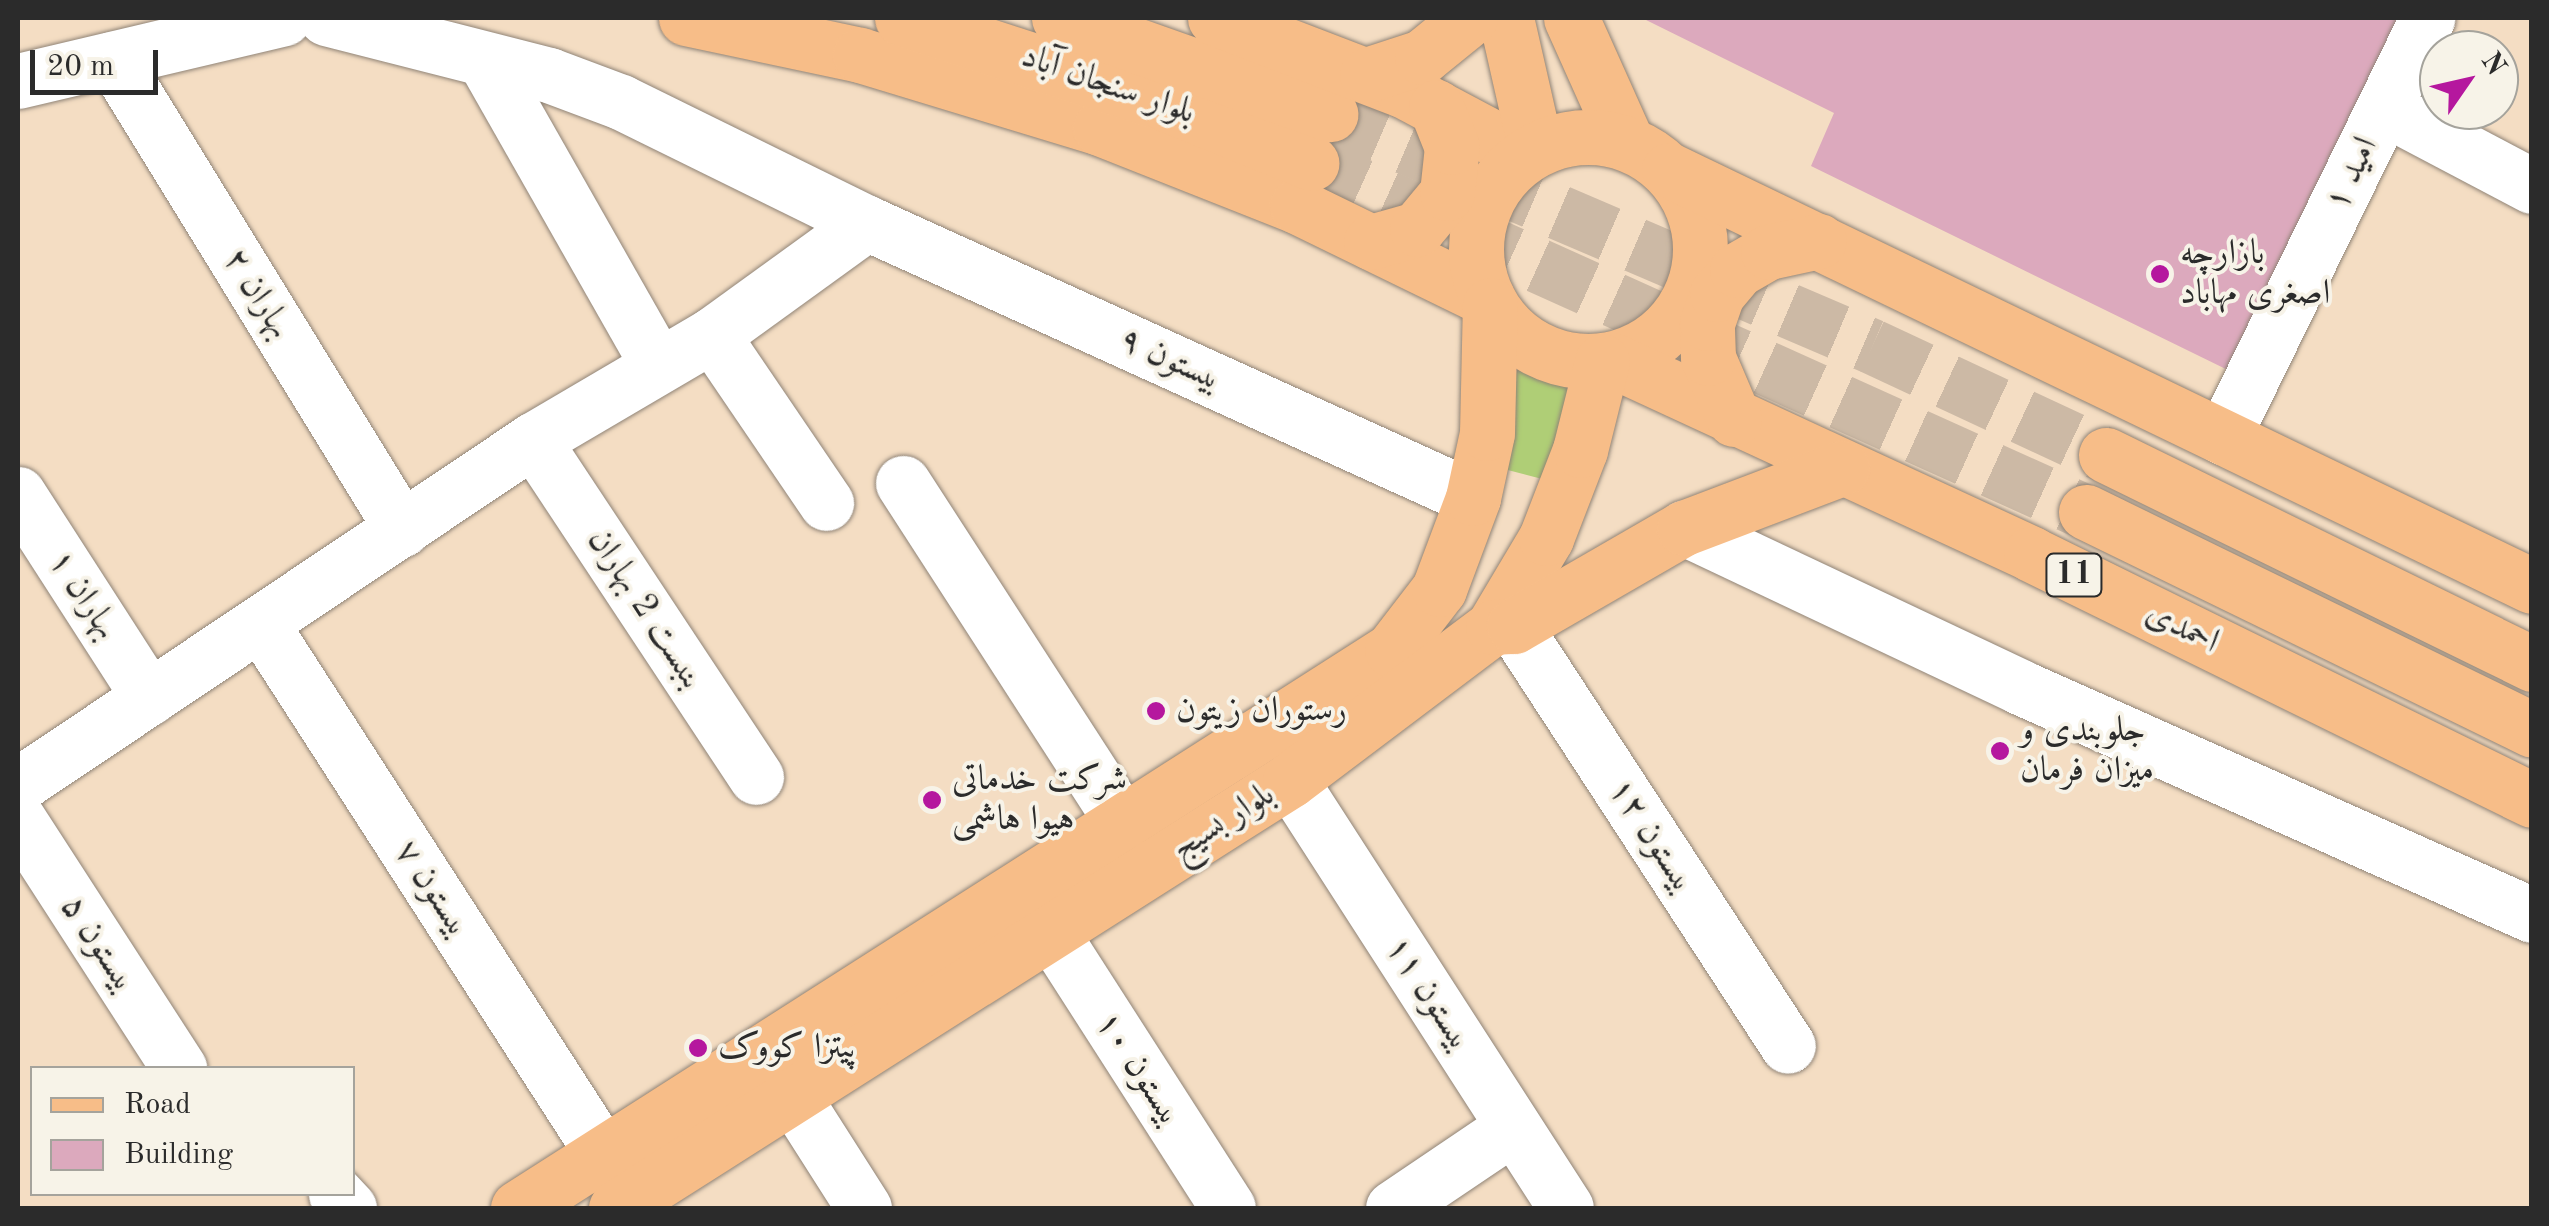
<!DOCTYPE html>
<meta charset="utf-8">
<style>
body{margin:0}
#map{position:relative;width:2549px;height:1226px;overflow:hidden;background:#f4ddc3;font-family:"Old Standard TT",Amiri,serif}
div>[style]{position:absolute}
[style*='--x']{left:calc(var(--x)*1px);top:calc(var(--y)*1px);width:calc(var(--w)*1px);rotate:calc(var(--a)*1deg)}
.green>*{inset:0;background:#afce76}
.building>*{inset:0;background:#dca9bd}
.major-tunnel>*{height:55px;margin-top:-27.5px;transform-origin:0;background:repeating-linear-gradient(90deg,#ccb9a5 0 55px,transparent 0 83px)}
.roads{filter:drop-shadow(0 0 2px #908477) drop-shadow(0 0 2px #908477)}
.minor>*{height:55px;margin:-27.5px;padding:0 27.5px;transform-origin:27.5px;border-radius:27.5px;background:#fff}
.major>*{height:55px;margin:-27.5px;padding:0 27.5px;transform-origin:27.5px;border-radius:27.5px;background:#f7bd88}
.major>.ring{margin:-27.5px;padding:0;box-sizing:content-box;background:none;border:55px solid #f7bd88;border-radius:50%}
.dots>*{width:28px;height:28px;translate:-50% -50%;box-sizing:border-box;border:5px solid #f7f3e8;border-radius:50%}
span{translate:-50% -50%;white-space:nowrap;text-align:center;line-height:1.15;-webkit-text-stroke:8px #f7f3e8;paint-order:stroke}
.shield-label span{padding:2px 8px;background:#f7f3e8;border:2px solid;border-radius:8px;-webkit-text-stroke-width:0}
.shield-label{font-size:32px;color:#2b2b2b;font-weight:700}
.street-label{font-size:35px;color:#2b2b2b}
.poi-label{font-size:35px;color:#2b2b2b}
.left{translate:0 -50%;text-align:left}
.frame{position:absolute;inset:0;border:20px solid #2b2b2b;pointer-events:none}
.legend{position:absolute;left:30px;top:1066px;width:325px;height:130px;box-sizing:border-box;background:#f7f3e8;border:2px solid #a5a39c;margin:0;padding:12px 18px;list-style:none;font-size:30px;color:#2b2b2b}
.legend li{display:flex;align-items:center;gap:20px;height:50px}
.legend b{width:50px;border:2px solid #a5a39c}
.north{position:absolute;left:2419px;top:30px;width:100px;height:100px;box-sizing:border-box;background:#f7f3e8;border:2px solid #a5a39c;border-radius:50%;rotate:56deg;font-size:28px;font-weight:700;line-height:40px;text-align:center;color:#2b2b2b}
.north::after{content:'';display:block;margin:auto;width:35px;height:45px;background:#b5179e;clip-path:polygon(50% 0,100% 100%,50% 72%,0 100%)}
.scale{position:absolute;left:30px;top:50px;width:128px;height:45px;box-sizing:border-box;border:5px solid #2b2b2b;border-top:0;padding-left:12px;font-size:30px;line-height:35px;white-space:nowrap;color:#2b2b2b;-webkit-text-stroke:8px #f7f3e8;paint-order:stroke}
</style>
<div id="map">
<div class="green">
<div style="clip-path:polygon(1517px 368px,1575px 386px,1546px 480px,1500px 468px)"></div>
</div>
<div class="building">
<div style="clip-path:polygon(1642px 18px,2412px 18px,2238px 375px,1811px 166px,1834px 113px)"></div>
</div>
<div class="major-tunnel">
<div style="--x:1330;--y:114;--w:590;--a:23.17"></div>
<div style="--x:1872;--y:346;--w:258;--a:25"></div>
<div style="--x:1311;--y:163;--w:850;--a:24.24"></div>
</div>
<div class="roads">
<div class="minor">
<div style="--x:326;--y:18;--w:230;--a:14.3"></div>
<div style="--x:549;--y:75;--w:77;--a:20.6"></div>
<div style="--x:621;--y:102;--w:274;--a:26.2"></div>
<div style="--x:867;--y:223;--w:665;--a:24.41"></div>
<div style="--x:113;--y:59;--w:552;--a:58.41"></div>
<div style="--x:485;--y:61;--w:350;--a:60.4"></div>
<div style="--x:18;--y:81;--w:273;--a:-13.3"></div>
<div style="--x:2384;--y:108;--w:167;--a:27.8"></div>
<div style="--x:712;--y:335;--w:203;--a:55.8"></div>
<div style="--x:2223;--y:437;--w:466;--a:-64"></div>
<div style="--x:533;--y:440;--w:404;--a:56.5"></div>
<div style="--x:903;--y:483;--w:404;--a:57.1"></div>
<div style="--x:18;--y:494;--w:242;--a:57.2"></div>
<div style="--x:1684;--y:528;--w:372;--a:25.3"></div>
<div style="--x:2020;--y:687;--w:560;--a:24"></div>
<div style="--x:261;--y:624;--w:631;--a:57.17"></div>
<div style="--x:1514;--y:626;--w:501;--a:56.88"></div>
<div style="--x:1290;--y:780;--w:509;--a:57.18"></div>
<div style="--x:18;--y:785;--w:620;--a:-33.82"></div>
<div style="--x:533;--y:440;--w:208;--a:-30.4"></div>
<div style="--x:712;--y:335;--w:191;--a:-35.9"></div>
<div style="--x:18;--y:819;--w:297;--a:57.1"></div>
<div style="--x:1049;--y:929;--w:331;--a:57.3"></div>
<div style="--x:792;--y:1095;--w:134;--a:57.5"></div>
<div style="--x:336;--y:1194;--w:19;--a:47"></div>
<div style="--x:1393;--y:1208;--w:145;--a:-34"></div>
</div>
<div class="major">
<div style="--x:686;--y:18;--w:178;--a:12"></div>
<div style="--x:860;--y:55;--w:251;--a:16.9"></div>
<div style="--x:1100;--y:128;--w:212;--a:21.6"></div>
<div style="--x:1297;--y:206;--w:212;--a:26"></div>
<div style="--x:902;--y:18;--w:278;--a:18"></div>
<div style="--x:1166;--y:104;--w:157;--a:22.1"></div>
<div style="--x:1059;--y:18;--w:288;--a:19.5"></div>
<div style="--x:1215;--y:18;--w:201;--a:21"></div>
<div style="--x:1403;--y:90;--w:138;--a:28"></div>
<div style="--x:1506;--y:18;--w:135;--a:77.2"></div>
<div style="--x:1571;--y:18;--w:137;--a:65.9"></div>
<div style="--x:1367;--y:75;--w:58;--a:-18.1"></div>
<div style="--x:1422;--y:57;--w:62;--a:-39.1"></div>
<div class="ring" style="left:1476px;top:137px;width:169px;height:169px"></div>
<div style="--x:1669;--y:170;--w:958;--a:25.74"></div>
<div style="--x:1371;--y:242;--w:48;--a:-15.8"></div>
<div style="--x:1417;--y:229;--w:47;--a:-50.2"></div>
<div style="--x:1447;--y:193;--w:46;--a:-83.8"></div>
<div style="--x:1452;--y:147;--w:43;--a:-111.8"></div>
<div style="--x:1612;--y:360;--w:462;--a:24.8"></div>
<div style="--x:2031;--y:554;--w:558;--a:26.15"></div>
<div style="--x:1734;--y:419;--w:66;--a:-113.1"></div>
<div style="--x:1708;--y:358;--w:35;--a:-92"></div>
<div style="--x:1707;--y:323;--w:31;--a:-71"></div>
<div style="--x:1717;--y:294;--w:31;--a:-50"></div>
<div style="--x:1737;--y:270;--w:36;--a:-30"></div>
<div style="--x:1768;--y:252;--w:52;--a:-12.2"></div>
<div style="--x:2106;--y:455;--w:475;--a:26.1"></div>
<div style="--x:2086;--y:512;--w:496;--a:26"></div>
<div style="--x:1493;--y:627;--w:104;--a:-59.2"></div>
<div style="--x:1546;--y:538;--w:94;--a:-68.9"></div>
<div style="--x:1580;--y:450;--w:91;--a:-76"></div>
<div style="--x:518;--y:1208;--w:1037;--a:-32.56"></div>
<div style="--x:1392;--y:650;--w:77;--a:-52.4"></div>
<div style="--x:1439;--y:589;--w:97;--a:-69.5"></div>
<div style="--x:1473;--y:498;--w:66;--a:-77.8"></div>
<div style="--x:1487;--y:433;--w:128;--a:-88.7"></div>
<div style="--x:616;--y:1208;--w:798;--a:-32.42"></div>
<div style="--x:1290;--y:780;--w:254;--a:-37"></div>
<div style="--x:1493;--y:627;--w:21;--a:-3"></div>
<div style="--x:1514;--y:626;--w:196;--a:-30"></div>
<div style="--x:1684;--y:528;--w:169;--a:-20.8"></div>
</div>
</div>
<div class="dots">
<div style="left:2160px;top:274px;background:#b5179e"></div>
<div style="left:1156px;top:711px;background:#b5179e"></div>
<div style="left:2000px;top:751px;background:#b5179e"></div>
<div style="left:932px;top:800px;background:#b5179e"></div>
<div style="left:698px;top:1048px;background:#b5179e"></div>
</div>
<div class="shield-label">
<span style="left:2074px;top:575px">11</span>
</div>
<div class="street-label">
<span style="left:1108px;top:85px;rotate:19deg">بلوار سنجان آباد</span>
<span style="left:2352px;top:174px;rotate:-64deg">امید ۱</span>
<span style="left:257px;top:294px;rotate:58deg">بهاران ۲</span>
<span style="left:1170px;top:360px;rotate:24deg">بیستون ۹</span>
<span style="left:83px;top:595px;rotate:57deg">بهاران ۱</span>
<span style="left:645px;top:609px;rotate:57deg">بنبست 2 بهاران</span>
<span style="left:2182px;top:628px;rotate:26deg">احمدی</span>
<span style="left:1223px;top:822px;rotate:-32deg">بلوار بسیج</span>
<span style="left:1651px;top:836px;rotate:57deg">بیستون ۱۲</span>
<span style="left:432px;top:889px;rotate:57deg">بیستون ۷</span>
<span style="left:98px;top:944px;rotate:57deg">بیستون ۵</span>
<span style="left:1428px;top:994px;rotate:57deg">بیستون ۱۱</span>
<span style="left:1138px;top:1069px;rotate:57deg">بیستون ۱۰</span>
</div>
<div class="poi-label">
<span class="left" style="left:2180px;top:274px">بازارچه<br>اصغری مهاباد</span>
<span class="left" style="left:1176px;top:711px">رستوران زیتون</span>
<span class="left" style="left:2020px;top:751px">جلوبندی و<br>میزان فرمان</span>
<span class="left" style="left:952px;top:800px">شرکت خدماتی<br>هیوا هاشمی</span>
<span class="left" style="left:718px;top:1048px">پیتزا کووک</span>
</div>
<div class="frame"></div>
<ul class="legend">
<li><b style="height:12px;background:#f7bd88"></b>Road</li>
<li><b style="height:28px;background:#dca9bd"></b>Building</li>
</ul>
<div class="north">N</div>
<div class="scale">20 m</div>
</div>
